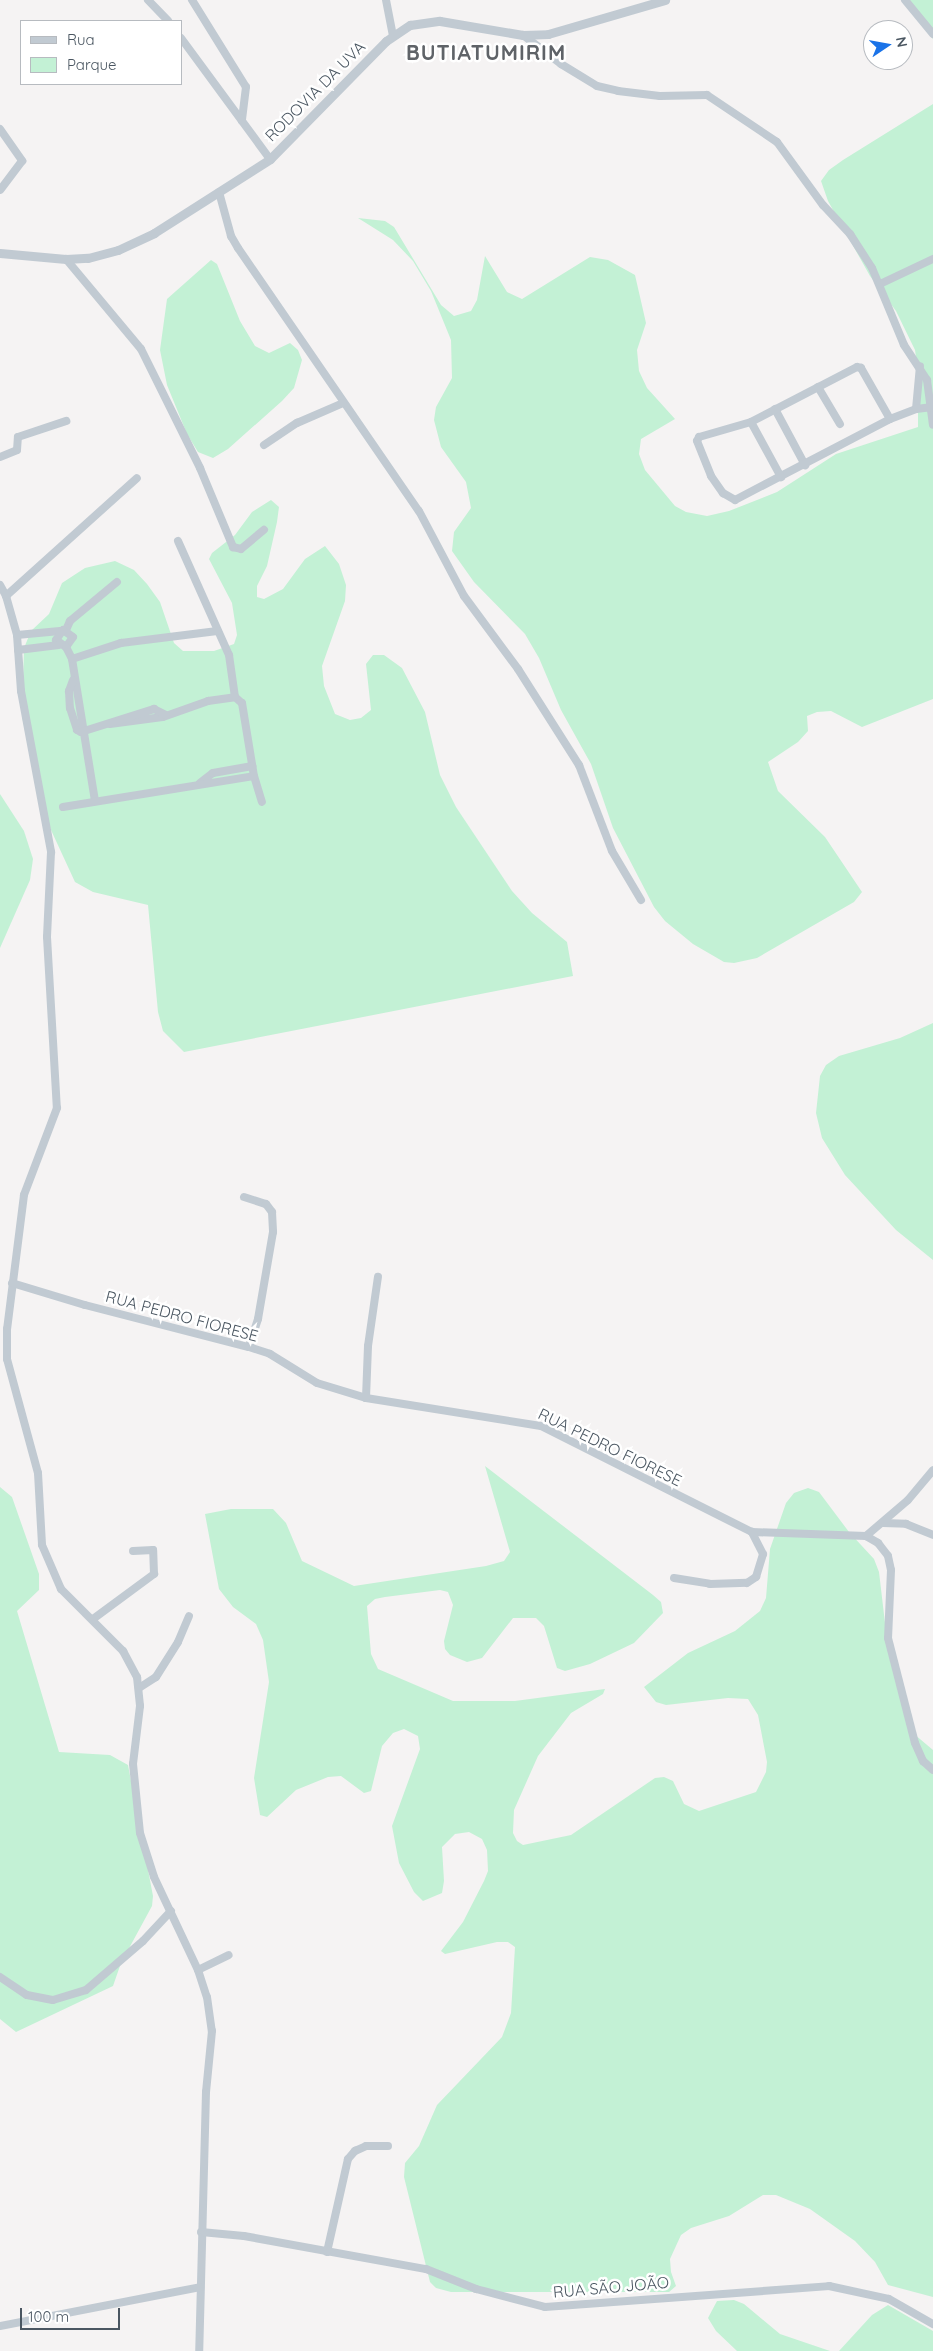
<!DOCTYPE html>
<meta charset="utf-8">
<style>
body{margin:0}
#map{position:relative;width:933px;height:2351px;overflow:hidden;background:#f5f3f3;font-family:Quicksand,sans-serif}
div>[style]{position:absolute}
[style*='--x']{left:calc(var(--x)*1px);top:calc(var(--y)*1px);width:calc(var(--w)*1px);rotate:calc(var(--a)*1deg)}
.green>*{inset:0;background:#c3f1d5}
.minor>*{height:8px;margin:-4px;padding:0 4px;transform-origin:4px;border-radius:4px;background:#c1cad2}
.tertiary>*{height:9px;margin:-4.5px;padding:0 4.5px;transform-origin:4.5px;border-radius:4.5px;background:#c1cad2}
span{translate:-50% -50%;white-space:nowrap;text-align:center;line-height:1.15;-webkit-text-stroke:5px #fff;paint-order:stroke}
.street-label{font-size:16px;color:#4a5661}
.district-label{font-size:21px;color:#5f6368;font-weight:700;letter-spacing:1px}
.legend{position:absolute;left:20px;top:20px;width:162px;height:65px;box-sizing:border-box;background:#fff;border:1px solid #b7bbc0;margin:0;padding:6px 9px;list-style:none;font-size:15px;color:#4a5661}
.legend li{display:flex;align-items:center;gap:10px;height:25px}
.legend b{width:25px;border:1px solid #b7bbc0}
.north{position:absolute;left:863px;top:20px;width:50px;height:50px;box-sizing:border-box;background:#fff;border:1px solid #b7bbc0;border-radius:50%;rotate:78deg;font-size:14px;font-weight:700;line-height:20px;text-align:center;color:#4a5661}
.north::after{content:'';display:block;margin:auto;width:18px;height:22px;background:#1a73e8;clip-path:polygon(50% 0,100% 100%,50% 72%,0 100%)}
.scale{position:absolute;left:20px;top:2308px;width:100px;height:22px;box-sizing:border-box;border:2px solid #4a5661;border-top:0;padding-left:6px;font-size:15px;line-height:18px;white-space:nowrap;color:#4a5661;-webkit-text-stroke:4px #fff;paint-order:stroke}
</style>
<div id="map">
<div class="green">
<div style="clip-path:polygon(904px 0,933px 0,933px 39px,917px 18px)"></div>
<div style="clip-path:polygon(933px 104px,933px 699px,862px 727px,831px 711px,817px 712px,807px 716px,808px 731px,798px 742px,768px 762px,778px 791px,825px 837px,862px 892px,854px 902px,757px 958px,734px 963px,724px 962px,693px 944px,665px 921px,654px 907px,613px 828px,591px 764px,561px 710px,539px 658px,525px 634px,474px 582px,452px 551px,454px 532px,471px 508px,466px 482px,441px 447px,434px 420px,436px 407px,452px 378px,451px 340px,431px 291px,413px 261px,393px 240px,358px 218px,385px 221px,394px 227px,441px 305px,454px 316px,471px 311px,477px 300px,485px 256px,507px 292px,522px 299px,590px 257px,608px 260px,635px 275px,646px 323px,637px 350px,639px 371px,647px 388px,675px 419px,641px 439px,639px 454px,645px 470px,675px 506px,686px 512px,707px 516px,729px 511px,777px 492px,836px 454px,918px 427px,918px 371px,915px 350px,896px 311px,870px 276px,828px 201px,821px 181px,829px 170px,843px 160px)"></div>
<div style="clip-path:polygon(211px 260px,217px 264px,240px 321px,255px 346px,269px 353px,290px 343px,298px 350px,302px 360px,294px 388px,282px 401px,228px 449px,213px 458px,198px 452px,187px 434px,167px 385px,160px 350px,167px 299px)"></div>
<div style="clip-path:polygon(271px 500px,279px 507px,277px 522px,267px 566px,257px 586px,257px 597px,264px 599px,283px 589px,305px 559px,325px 546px,339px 564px,346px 585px,345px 601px,322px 666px,324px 686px,335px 714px,350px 720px,361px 718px,371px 710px,366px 664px,373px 655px,384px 655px,402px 668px,425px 712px,440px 775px,456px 807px,512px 891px,532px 913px,567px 942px,573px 976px,184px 1052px,163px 1031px,158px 1012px,148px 905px,93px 892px,75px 882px,45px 817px,22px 717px,24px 648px,31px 631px,49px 614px,62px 583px,85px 568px,115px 561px,134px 570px,147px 584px,160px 602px,174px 643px,183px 651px,214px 651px,234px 644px,237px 635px,232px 603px,209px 559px,212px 553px,235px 535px,252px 512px)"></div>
<div style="clip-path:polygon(0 794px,24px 831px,33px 859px,30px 880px,0 948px)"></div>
<div style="clip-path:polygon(933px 1023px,933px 1260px,896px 1230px,845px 1175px,822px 1138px,816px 1113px,820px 1076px,826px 1065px,839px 1056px,900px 1038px)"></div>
<div style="clip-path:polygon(485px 1466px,653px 1595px,661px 1602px,663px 1613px,634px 1643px,590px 1664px,565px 1671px,557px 1668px,544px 1626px,536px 1618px,513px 1618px,482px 1658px,467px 1662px,450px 1655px,445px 1649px,444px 1641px,453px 1605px,448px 1592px,440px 1590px,385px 1597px,375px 1599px,367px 1606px,371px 1654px,378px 1669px,453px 1701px,515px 1701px,605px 1689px,603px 1694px,571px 1713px,538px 1756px,514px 1810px,513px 1833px,517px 1841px,523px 1845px,571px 1835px,655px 1778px,664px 1777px,673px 1781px,684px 1804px,699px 1811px,756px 1792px,766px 1772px,767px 1762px,758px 1715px,748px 1699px,728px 1698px,666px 1705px,656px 1702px,644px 1687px,688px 1653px,735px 1631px,760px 1611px,766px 1598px,770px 1549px,786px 1503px,794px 1493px,808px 1488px,819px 1492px,849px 1532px,874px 1559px,879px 1572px,887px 1640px,914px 1734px,933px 1750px,933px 2297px,888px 2285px,875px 2262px,855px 2241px,810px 2209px,776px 2195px,763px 2195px,729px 2216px,691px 2228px,681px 2235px,670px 2259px,671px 2272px,676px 2286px,669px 2292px,451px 2292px,436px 2288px,430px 2282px,404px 2177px,405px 2163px,419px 2146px,437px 2105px,502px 2037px,511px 2013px,515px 1947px,508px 1942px,497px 1942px,445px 1954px,441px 1951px,463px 1922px,484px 1881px,488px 1871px,487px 1850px,482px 1839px,469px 1832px,455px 1834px,442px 1847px,444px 1881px,442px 1893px,423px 1901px,414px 1892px,399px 1863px,392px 1826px,420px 1749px,418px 1736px,404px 1729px,393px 1733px,382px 1746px,371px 1791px,364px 1793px,341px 1776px,328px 1777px,296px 1790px,267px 1817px,260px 1815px,254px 1778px,269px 1682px,263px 1640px,256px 1624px,233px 1607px,219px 1589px,205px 1514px,231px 1509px,273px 1509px,286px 1523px,302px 1561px,354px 1586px,486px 1566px,504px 1561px,510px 1552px)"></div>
<div style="clip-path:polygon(0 1487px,12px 1497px,39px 1574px,39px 1590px,17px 1611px,59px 1752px,110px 1755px,128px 1765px,153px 1896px,152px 1906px,121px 1963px,113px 1986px,16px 2032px,0 2019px)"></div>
<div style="clip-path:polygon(734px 2300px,744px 2304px,780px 2334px,830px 2351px,737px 2351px,716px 2331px,708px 2318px,717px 2301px)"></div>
<div style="clip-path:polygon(888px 2305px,933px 2331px,933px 2351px,839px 2351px,872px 2315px)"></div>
</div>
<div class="minor">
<div style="--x:148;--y:0;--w:29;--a:46"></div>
<div style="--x:192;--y:0;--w:102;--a:58.2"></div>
<div style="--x:246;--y:87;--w:34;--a:97"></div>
<div style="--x:386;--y:0;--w:36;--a:79"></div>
<div style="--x:905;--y:0;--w:44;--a:50.5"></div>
<div style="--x:523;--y:35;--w:48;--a:37.3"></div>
<div style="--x:561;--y:64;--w:42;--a:31.4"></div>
<div style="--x:597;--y:86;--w:22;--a:13"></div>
<div style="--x:618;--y:91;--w:42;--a:6.8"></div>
<div style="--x:660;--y:96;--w:47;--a:-1.2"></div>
<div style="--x:707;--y:95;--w:84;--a:33.9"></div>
<div style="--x:777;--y:142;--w:78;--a:53.9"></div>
<div style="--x:823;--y:205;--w:40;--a:47"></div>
<div style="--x:850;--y:234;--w:40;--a:57.1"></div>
<div style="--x:872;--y:268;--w:83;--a:67.4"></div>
<div style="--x:904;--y:345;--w:42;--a:56.7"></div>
<div style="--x:927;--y:380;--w:45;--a:82.4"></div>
<div style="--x:181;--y:38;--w:150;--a:53.7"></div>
<div style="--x:0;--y:129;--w:39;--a:55"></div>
<div style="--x:22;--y:161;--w:36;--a:127"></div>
<div style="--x:219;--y:192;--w:46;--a:74.7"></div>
<div style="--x:231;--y:236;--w:14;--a:60"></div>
<div style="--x:238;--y:248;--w:319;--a:55.5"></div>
<div style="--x:419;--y:511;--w:96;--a:62.1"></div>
<div style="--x:464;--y:596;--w:91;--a:53.5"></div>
<div style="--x:518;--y:669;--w:114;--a:57.6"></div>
<div style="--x:579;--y:765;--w:92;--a:69"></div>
<div style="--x:612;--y:851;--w:57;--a:59.4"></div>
<div style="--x:66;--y:259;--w:117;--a:50.2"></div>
<div style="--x:141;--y:349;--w:133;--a:63.6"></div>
<div style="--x:200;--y:468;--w:86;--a:67.3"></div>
<div style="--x:233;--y:547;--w:8;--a:14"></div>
<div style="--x:241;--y:549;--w:30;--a:-40"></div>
<div style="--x:880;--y:284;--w:59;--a:-25.3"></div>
<div style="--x:818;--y:387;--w:43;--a:59.3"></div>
<div style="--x:775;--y:409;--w:64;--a:61.8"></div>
<div style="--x:916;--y:409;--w:43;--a:-84.7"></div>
<div style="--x:890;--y:419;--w:59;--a:-119.6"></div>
<div style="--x:861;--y:368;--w:4;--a:-166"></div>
<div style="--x:857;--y:367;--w:119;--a:152.6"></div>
<div style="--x:751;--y:422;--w:54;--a:163.9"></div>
<div style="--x:699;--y:437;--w:4;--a:117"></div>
<div style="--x:697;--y:441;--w:38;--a:68"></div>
<div style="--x:711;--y:476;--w:21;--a:55"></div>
<div style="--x:723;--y:493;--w:14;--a:30"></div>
<div style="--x:735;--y:500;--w:175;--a:-27.6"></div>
<div style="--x:890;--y:419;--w:28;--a:-21"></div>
<div style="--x:916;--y:409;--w:17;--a:-7"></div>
<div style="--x:751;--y:422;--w:63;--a:61.4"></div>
<div style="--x:264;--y:445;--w:40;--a:-34"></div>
<div style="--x:297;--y:423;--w:50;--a:-23.5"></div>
<div style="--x:0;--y:457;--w:18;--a:-22"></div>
<div style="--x:17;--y:450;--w:13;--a:-86"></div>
<div style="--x:18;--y:437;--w:51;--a:-18.4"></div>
<div style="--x:178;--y:541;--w:125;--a:65.9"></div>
<div style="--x:229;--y:655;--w:42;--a:81.9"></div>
<div style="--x:235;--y:697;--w:9;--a:41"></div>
<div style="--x:242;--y:703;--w:74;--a:80.7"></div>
<div style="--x:254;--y:776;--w:27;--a:73"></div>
<div style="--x:0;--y:585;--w:13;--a:61"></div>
<div style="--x:6;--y:596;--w:41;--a:74.2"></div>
<div style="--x:17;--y:635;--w:56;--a:85.9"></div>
<div style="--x:21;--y:691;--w:164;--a:79.4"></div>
<div style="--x:51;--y:852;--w:85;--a:92.7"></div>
<div style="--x:47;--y:937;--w:171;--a:86.7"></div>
<div style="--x:57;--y:1108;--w:93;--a:110.8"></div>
<div style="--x:24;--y:1195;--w:135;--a:97.2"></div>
<div style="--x:7;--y:1329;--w:30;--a:90"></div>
<div style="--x:7;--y:1359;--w:118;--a:74.8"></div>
<div style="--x:38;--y:1473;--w:72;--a:86.8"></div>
<div style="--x:42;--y:1545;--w:48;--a:66.6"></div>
<div style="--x:61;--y:1589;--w:88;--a:45"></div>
<div style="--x:123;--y:1651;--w:30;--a:62"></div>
<div style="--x:137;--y:1677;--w:29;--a:84"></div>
<div style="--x:140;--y:1706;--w:58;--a:96.9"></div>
<div style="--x:133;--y:1764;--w:69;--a:84.2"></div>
<div style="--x:140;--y:1833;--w:46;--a:72.3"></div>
<div style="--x:154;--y:1877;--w:103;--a:64.7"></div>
<div style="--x:198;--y:1970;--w:28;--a:72"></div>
<div style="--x:207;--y:1997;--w:34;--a:82"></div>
<div style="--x:212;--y:2031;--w:61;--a:95.6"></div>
<div style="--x:206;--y:2092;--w:259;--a:91.5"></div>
<div style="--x:6;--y:596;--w:176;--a:-42"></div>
<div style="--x:66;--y:630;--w:10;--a:-66"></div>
<div style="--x:70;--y:621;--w:61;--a:-39.7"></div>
<div style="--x:17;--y:635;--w:43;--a:-5.3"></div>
<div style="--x:66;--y:647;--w:12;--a:-55"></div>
<div style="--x:73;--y:637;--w:12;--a:-145"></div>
<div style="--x:63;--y:630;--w:12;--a:125"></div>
<div style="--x:56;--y:640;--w:12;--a:35"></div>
<div style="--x:66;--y:647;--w:13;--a:63"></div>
<div style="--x:72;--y:659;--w:144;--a:80.8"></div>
<div style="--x:18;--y:650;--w:41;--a:-7"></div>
<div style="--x:72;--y:659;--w:52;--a:-18.1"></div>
<div style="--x:121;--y:643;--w:97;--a:-7.1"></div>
<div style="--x:73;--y:680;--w:12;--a:110"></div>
<div style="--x:69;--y:691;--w:17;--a:87"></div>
<div style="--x:70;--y:708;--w:23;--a:72"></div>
<div style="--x:77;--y:730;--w:4;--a:27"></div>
<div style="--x:110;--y:724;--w:53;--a:-7.5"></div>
<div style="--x:163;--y:717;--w:48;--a:-19.6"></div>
<div style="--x:208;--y:701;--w:27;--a:-8"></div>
<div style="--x:81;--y:732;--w:77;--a:-17.5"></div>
<div style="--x:154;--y:709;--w:13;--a:27"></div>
<div style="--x:200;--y:783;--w:16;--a:-38"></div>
<div style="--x:213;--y:773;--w:40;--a:-10"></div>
<div style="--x:63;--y:807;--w:193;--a:-9.2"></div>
<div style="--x:244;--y:1197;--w:23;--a:18"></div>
<div style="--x:266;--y:1204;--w:10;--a:53"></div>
<div style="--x:272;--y:1212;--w:20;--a:87"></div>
<div style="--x:273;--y:1232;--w:88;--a:99.8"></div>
<div style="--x:258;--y:1319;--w:29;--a:108"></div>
<div style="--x:12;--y:1283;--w:76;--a:16.8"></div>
<div style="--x:85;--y:1305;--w:169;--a:14.4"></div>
<div style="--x:249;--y:1347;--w:22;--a:18"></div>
<div style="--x:270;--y:1354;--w:55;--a:31.7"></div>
<div style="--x:317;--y:1383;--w:51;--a:17"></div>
<div style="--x:366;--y:1398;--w:177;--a:9.1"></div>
<div style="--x:541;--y:1426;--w:236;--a:26.7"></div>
<div style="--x:752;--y:1532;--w:114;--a:2"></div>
<div style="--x:866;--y:1536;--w:14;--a:30"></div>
<div style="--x:878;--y:1543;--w:16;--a:52"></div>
<div style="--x:888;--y:1556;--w:14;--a:78"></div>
<div style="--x:891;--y:1570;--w:68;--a:92.5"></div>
<div style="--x:888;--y:1638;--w:108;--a:75.6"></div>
<div style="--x:915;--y:1743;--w:20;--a:66"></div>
<div style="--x:923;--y:1761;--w:13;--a:42"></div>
<div style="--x:366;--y:1398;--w:52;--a:-87.8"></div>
<div style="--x:368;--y:1346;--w:70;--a:-81.8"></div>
<div style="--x:883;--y:1523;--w:23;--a:2"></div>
<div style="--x:906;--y:1524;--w:29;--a:22"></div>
<div style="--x:866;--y:1536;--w:55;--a:-40.6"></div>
<div style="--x:908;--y:1500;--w:39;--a:-50"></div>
<div style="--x:674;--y:1578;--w:36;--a:9"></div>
<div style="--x:710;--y:1584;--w:37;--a:-2"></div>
<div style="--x:747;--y:1583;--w:11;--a:-34"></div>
<div style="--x:756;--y:1577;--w:24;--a:-73"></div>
<div style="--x:763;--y:1554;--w:25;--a:-117"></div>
<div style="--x:93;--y:1619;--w:76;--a:-36.4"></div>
<div style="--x:154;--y:1574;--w:24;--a:-92"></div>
<div style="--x:153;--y:1550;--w:20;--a:177"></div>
<div style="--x:139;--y:1688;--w:20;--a:-33"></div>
<div style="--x:156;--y:1677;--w:41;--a:-57.8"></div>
<div style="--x:178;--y:1642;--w:28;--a:-67"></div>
<div style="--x:198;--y:1970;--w:34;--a:-26"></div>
<div style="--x:0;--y:1977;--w:32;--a:34"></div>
<div style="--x:27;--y:1995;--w:26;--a:11"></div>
<div style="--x:53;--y:2000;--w:34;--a:-17"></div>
<div style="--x:86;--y:1990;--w:75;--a:-40.7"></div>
<div style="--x:143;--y:1941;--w:41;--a:-47"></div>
<div style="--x:201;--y:2232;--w:43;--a:5.3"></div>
<div style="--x:244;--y:2236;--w:185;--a:10.3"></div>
<div style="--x:426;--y:2269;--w:54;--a:21.8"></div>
<div style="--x:476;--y:2289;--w:71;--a:14.6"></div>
<div style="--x:545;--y:2307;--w:285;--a:-4.2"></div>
<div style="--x:829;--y:2286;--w:61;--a:12.2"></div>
<div style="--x:889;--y:2299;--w:51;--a:29.6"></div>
<div style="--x:327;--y:2252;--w:95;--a:-77.3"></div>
<div style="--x:348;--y:2159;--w:11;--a:-49"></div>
<div style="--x:355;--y:2151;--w:12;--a:-24"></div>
<div style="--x:366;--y:2146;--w:22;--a:0"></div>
<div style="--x:0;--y:2326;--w:204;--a:-11"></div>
</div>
<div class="tertiary">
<div style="--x:0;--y:253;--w:66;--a:5.2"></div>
<div style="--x:66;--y:259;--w:22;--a:-3"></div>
<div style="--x:88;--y:258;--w:31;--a:-15"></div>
<div style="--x:118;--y:250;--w:40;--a:-25"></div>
<div style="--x:154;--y:233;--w:138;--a:-32.5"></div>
<div style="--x:270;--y:159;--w:165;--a:-45.5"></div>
<div style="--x:386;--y:41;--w:29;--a:-34"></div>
<div style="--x:410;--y:25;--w:30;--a:-8"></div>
<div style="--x:440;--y:21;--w:84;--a:9.6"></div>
<div style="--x:523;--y:35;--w:25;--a:-2"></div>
<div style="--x:548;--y:34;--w:122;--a:-16.2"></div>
</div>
<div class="street-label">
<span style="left:315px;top:91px;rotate:-45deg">RODOVIA DA UVA</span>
<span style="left:182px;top:1316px;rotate:15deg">RUA PEDRO FIORESE</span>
<span style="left:610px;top:1447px;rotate:26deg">RUA PEDRO FIORESE</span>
<span style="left:611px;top:2287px;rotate:-5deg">RUA SÃO JOÃO</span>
</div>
<div class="district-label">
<span style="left:486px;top:52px">BUTIATUMIRIM</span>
</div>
<ul class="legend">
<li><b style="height:6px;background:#c1cad2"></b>Rua</li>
<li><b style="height:14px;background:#c3f1d5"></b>Parque</li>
</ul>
<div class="north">N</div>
<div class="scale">100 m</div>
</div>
